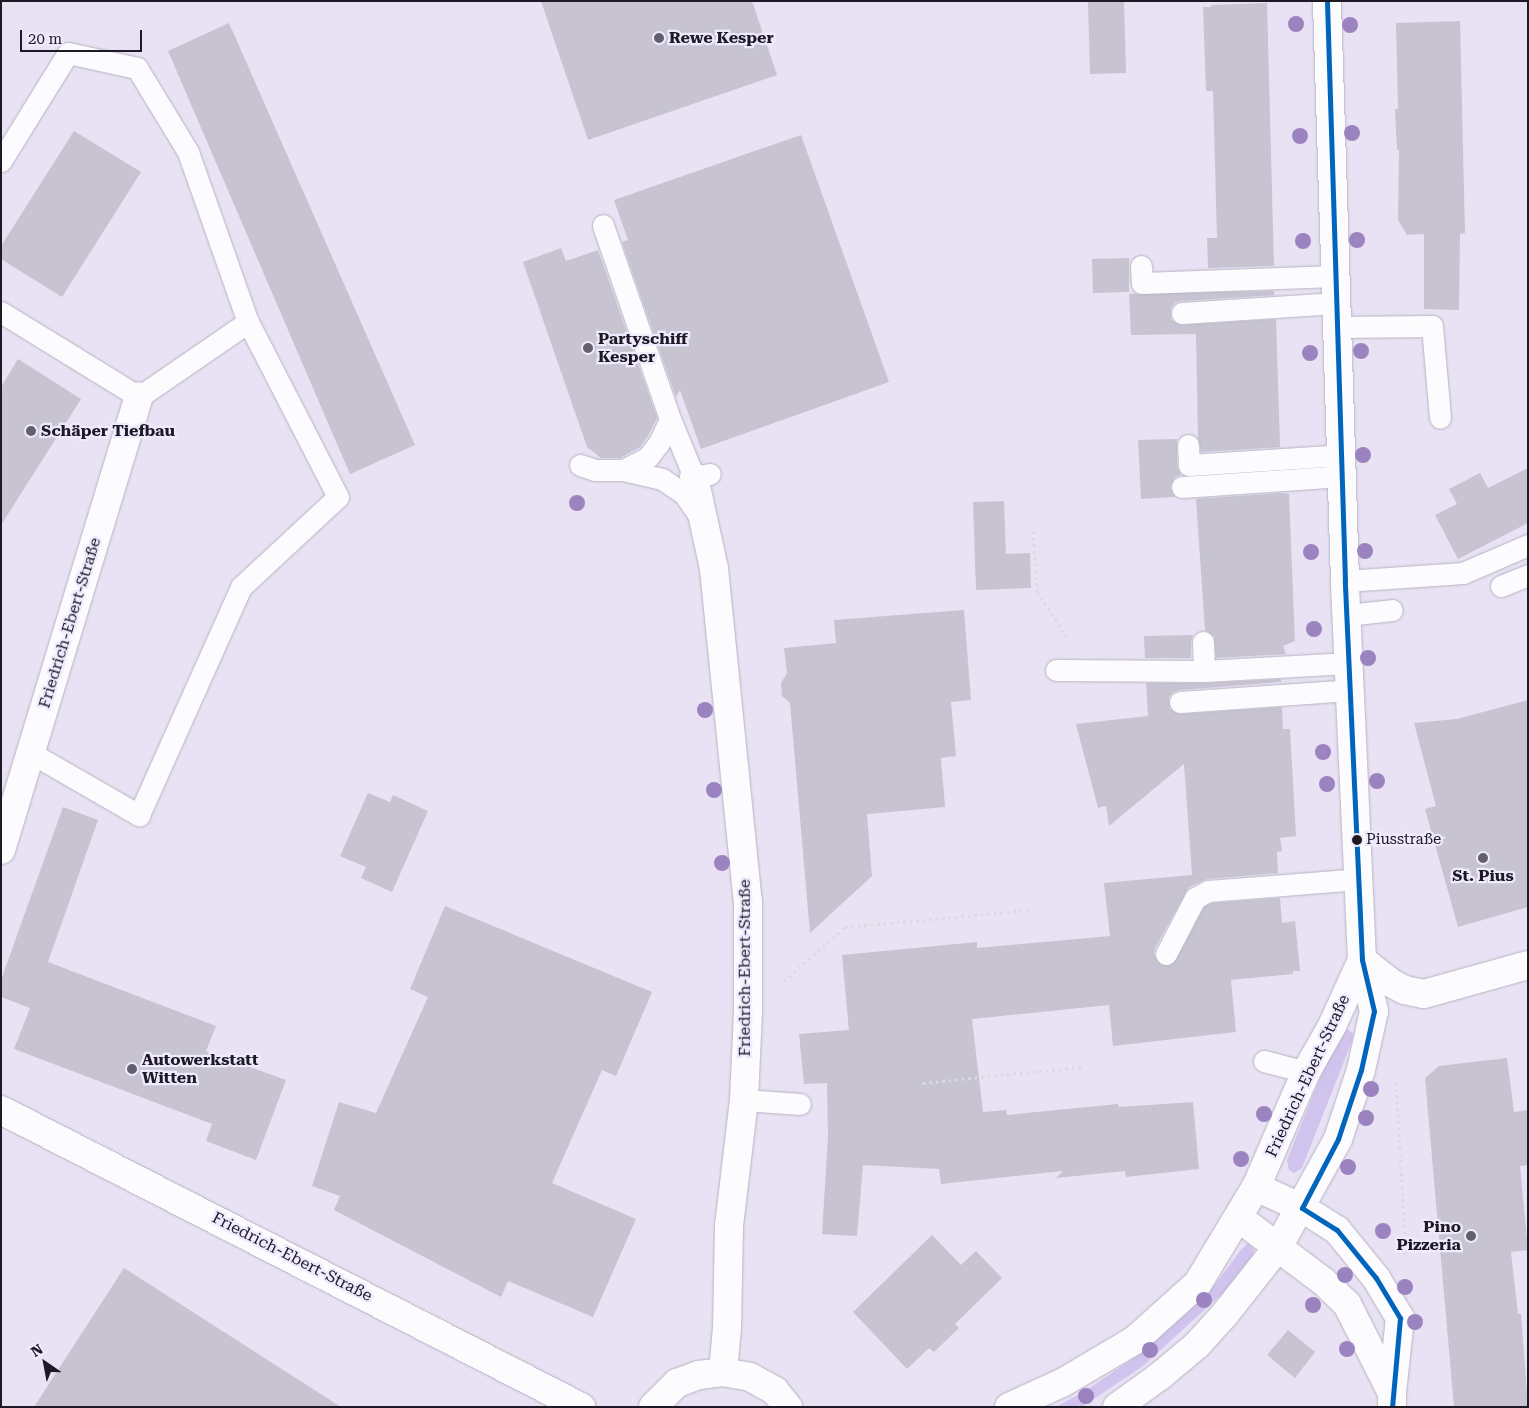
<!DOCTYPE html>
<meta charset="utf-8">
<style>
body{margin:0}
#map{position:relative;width:1529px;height:1408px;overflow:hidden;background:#e8e2f4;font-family:"Roboto Serif",serif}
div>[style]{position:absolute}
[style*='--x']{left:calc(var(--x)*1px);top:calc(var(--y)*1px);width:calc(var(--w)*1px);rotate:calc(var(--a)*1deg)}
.green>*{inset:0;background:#d0c3ed}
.building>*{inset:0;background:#c7c3d1}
.path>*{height:3px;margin-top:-1.5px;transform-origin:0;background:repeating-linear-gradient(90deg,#dbdadf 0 2.5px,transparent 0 6.5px)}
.roads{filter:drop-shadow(0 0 1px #b8b3c2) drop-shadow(0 0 1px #b8b3c2)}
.service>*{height:21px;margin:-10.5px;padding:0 10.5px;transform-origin:10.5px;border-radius:10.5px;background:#fcfbfd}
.minor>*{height:28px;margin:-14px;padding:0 14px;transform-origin:14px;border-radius:14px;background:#fcfbfd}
.tertiary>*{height:28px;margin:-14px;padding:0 14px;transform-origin:14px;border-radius:14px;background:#fcfbfd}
.bus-1>*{height:5px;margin:-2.5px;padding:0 2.5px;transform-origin:2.5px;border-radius:2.5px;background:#0065bd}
.trees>*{width:16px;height:16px;margin:-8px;border-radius:50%;background:#9b83c0}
.dots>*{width:14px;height:14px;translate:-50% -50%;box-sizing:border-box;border:2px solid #efeafe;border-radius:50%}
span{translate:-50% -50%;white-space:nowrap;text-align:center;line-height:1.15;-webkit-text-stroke:4.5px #efeafe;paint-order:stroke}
.bus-label{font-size:15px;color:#1d1925}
.left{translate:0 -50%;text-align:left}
.poi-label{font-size:16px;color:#1d1925;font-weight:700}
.right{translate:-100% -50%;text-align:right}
.street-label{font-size:16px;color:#1d1925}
.frame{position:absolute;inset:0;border:2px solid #1d1925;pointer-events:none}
.north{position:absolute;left:20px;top:1338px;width:50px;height:50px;-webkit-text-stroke:4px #efeafe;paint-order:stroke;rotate:327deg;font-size:14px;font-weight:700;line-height:20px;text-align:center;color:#1d1925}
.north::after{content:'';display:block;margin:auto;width:18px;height:22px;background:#1d1925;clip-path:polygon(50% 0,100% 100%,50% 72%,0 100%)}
.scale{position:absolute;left:20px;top:30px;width:122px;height:22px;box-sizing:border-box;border:2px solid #1d1925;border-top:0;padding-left:6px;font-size:15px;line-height:18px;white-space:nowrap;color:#1d1925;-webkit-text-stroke:4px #efeafe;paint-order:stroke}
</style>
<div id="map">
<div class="green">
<div style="clip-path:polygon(1345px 1028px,1353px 1033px,1352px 1041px,1302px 1168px,1294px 1173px,1289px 1170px,1287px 1160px,1338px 1034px)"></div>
<div style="clip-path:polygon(1248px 1243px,1254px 1249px,1253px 1255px,1223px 1293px,1143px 1366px,1082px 1407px,1056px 1407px,1085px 1391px,1137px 1356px,1188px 1312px,1217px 1282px,1240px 1251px)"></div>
</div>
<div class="building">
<div style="clip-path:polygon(541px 1px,752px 1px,777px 75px,588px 140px)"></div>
<div style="clip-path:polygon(1088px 1px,1124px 1px,1126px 73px,1090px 74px)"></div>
<div style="clip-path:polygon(1267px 3px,1274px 266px,1208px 268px,1207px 238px,1217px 238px,1213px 91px,1206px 91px,1203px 7px,1211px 7px,1211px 5px)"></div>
<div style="clip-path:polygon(1460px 21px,1465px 233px,1460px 234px,1459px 310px,1424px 309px,1424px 234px,1407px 235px,1398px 220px,1399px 150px,1397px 150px,1395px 109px,1398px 109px,1396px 23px)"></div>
<div style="clip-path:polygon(229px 23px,415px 445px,350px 474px,168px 51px)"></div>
<div style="clip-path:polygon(74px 131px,141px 172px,62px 297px,1px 259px,1px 246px)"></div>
<div style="clip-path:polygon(801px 135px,889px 382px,701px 449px,680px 390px,676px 397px,622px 242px,628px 240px,614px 200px)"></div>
<div style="clip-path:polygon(561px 248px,566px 261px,598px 250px,657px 418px,648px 436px,640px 447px,620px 458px,601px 458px,587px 447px,523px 262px)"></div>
<div style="clip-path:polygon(1129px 258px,1129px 292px,1093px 293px,1092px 259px)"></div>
<div style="clip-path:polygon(1274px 291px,1274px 295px,1181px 301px,1175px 303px,1171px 308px,1171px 320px,1182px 325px,1276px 319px,1280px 447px,1201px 452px,1198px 438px,1196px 334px,1131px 335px,1129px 294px)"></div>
<div style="clip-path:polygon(18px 359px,81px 399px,1px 525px,1px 387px)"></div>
<div style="clip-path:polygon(1177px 439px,1177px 466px,1181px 475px,1175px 477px,1170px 487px,1175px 497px,1141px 499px,1138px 440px)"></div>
<div style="clip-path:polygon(1528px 468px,1528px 523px,1458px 559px,1435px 515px,1457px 504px,1449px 489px,1480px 473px,1488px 488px)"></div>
<div style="clip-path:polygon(1281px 493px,1289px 494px,1295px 641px,1283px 646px,1286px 654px,1216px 658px,1214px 636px,1205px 630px,1196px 499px)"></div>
<div style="clip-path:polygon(1004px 501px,1006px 554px,1030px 553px,1031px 588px,976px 590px,973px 502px)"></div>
<div style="clip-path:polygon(964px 610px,971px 700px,951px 702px,956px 756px,941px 758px,945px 807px,867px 814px,872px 876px,810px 933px,790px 703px,782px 696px,781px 683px,787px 673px,784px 648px,836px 643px,834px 620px)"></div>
<div style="clip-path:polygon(1193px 635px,1191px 642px,1191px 658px,1145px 658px,1144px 636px)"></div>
<div style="clip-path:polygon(1281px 679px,1281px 682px,1179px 690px,1173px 692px,1169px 697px,1170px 709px,1180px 714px,1282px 707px,1283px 729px,1290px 729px,1296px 836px,1280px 838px,1282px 851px,1277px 852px,1278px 873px,1207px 879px,1189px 887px,1155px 948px,1154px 955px,1161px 965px,1173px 964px,1204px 907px,1212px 903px,1280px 898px,1282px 923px,1295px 921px,1300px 971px,1293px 971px,1293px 974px,1231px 980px,1236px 1032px,1113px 1046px,1109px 1005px,972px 1019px,983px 1112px,1006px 1110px,1007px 1115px,1118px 1104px,1119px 1107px,1193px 1102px,1199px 1169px,1126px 1177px,1125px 1171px,1056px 1178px,1063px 1171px,941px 1184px,939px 1169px,863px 1165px,857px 1236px,822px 1234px,828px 1137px,827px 1083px,804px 1084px,799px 1034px,849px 1030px,842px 955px,977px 942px,977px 948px,1110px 936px,1104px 883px,1192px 875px,1184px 764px,1109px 826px,1106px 806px,1098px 808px,1076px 724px,1148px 716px,1146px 683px,1205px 683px)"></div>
<div style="clip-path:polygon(1528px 700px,1528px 907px,1458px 927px,1425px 809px,1436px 806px,1414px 723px,1457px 719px)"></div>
<div style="clip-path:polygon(368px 793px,390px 802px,393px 795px,428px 811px,392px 892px,361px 878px,366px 867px,340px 856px)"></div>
<div style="clip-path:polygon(63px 807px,98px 820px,48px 962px,216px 1026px,206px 1051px,286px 1080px,256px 1160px,206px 1141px,212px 1124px,14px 1049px,30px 1008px,1px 997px,1px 980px)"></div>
<div style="clip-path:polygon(445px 906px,652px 992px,616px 1076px,602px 1070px,552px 1183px,636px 1219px,593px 1317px,508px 1281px,501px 1297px,334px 1210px,340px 1196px,312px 1186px,339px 1102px,376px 1113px,428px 997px,410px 989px)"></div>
<div style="clip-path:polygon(1507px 1058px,1514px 1112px,1528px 1110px,1528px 1165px,1520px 1166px,1528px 1250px,1511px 1252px,1518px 1314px,1521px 1314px,1528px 1407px,1454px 1407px,1425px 1078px,1439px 1066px)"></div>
<div style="clip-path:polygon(932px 1235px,961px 1265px,976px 1251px,1002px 1278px,955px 1324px,959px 1328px,934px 1352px,929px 1348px,907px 1369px,853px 1312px)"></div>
<div style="clip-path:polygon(124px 1268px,341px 1407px,34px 1407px)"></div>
<div style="clip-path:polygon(1288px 1330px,1315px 1352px,1295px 1378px,1267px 1355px)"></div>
</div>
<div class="path">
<div style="--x:1033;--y:531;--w:61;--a:86.2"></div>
<div style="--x:1037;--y:592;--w:54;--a:56.3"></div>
<div style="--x:784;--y:981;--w:81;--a:-41.5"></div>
<div style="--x:845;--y:927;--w:185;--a:-5.3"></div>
<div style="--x:1396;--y:1082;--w:170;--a:86.6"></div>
<div style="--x:1406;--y:1252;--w:4;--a:135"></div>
<div style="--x:923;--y:1083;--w:159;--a:-5.8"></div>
</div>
<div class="roads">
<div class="service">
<div style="--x:1;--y:161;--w:127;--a:-58.2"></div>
<div style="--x:68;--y:53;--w:71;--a:12.3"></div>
<div style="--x:137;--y:68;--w:98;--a:58.7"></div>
<div style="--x:188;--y:152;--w:180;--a:70.6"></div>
<div style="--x:248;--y:322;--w:132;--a:145.5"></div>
<div style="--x:139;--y:397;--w:162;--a:-148.4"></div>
<div style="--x:1141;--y:266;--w:17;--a:87"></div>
<div style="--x:1142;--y:283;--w:194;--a:-2.1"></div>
<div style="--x:1182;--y:313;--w:155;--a:-3.7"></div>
<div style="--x:1337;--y:327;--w:95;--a:-0.6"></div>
<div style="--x:1432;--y:326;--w:92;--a:85"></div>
<div style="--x:670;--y:419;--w:63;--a:67.5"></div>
<div style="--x:694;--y:477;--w:16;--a:-11"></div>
<div style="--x:1188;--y:445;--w:20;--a:87"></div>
<div style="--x:1189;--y:465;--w:153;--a:-3.7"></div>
<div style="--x:580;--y:465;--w:16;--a:18"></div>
<div style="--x:595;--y:470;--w:28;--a:0"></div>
<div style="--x:623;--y:470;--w:28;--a:-27"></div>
<div style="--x:648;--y:457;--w:18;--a:-52"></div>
<div style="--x:659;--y:443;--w:26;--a:-65"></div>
<div style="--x:670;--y:419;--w:205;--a:-109.1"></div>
<div style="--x:623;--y:470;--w:40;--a:13"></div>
<div style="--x:662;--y:479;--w:27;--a:34"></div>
<div style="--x:684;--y:494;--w:28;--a:55"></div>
<div style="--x:1182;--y:487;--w:160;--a:-3.9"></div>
<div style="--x:1345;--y:581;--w:118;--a:-3.9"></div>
<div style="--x:1463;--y:573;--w:71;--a:-23.3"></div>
<div style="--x:1501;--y:586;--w:29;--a:-22"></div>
<div style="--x:1347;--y:615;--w:45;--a:-6.3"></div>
<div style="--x:1203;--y:642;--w:29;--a:88"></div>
<div style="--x:1056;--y:670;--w:148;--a:0.4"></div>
<div style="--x:1204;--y:671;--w:145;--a:-3.2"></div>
<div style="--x:1180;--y:702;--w:170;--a:-4"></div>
<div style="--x:31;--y:753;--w:125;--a:29.9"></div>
<div style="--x:139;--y:815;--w:250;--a:-65.9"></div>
<div style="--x:241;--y:587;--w:132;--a:-42.9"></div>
<div style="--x:338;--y:497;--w:197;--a:-117.2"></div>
<div style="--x:1166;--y:954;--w:63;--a:-62.6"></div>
<div style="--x:1195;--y:898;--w:15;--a:-28"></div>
<div style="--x:1208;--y:891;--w:151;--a:-4.5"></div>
<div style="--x:1264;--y:1061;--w:43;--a:14.7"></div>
<div style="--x:744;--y:1100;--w:56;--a:4.1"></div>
</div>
<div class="minor">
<div style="--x:694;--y:477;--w:94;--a:77.7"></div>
<div style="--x:714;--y:569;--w:334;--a:84.2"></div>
<div style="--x:748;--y:901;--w:111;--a:90"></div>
<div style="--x:748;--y:1012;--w:88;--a:92.6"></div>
<div style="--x:744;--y:1100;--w:127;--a:96.8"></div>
<div style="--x:729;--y:1226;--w:102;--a:91.1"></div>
<div style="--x:727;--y:1328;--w:44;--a:95.2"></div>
<div style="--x:1;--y:850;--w:474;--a:-73.1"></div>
<div style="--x:1362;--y:960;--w:39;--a:38"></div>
<div style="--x:1393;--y:984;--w:13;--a:27"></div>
<div style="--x:1405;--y:990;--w:19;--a:12"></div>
<div style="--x:1424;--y:994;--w:108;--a:-15.6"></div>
<div style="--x:1;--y:1110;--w:652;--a:27.12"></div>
<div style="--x:1256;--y:1187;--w:51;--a:24.5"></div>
<div style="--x:1302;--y:1208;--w:41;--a:32.2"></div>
<div style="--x:1337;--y:1230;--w:62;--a:50.9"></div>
<div style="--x:1376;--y:1278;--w:47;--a:59"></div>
<div style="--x:1400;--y:1318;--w:75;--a:96.1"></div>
<div style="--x:1392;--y:1393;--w:14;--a:90"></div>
<div style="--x:1239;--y:1218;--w:106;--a:37"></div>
<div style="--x:1324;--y:1282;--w:32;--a:44"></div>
<div style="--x:1347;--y:1304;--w:100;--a:63.2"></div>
</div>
<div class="tertiary">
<div style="--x:653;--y:1407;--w:34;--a:-45"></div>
<div style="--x:677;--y:1383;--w:23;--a:-20"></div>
<div style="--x:699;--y:1375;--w:24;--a:-7"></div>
<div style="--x:723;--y:1372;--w:27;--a:10"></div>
<div style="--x:750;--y:1377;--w:29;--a:29"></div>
<div style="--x:775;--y:1391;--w:21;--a:51"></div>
<div style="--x:1009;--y:1407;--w:58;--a:-24.4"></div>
<div style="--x:1062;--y:1383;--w:85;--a:-30.5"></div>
<div style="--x:1135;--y:1340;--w:85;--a:-42.1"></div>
<div style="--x:1198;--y:1283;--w:112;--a:-58.9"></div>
<div style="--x:1256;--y:1187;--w:125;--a:-66.5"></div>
<div style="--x:1306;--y:1072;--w:53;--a:-60.5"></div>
<div style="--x:1332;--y:1026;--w:72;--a:-65.6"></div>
<div style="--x:1117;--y:1407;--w:53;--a:-35.8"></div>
<div style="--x:1160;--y:1376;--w:48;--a:-40"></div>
<div style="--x:1197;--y:1345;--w:42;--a:-47.9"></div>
<div style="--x:1225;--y:1314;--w:85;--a:-51.7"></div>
<div style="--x:1278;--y:1247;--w:124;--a:-60.9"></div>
<div style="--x:1338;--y:1139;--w:73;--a:-71.6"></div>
<div style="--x:1361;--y:1070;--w:60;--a:-77.6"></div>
<div style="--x:1374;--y:1011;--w:52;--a:-103.2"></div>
<div style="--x:1362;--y:960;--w:379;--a:-92.6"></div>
<div style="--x:1345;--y:581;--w:580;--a:-91.78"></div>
</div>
</div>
<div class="bus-1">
<div style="--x:1302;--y:1208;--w:78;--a:-62.4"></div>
<div style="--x:1338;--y:1139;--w:73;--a:-71.6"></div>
<div style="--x:1361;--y:1070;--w:60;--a:-77.6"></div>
<div style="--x:1374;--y:1011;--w:52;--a:-103.2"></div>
<div style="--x:1362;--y:960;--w:379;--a:-92.6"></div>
<div style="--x:1345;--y:581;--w:580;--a:-91.78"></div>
<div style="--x:1302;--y:1208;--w:41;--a:32.2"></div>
<div style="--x:1337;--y:1230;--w:62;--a:50.9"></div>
<div style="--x:1376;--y:1278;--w:47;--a:59"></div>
<div style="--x:1400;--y:1318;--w:89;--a:95.1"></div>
</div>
<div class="trees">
<div style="left:1296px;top:24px"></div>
<div style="left:1350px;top:25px"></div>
<div style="left:1352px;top:133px"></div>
<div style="left:1300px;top:136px"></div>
<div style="left:1357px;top:240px"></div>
<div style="left:1303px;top:241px"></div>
<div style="left:1361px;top:351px"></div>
<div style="left:1310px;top:353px"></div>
<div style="left:1363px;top:455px"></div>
<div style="left:577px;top:503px"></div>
<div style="left:1365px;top:551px"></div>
<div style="left:1311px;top:552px"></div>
<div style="left:1314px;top:629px"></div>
<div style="left:1368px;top:658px"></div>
<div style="left:705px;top:710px"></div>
<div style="left:1323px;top:752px"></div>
<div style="left:1377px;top:781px"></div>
<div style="left:1327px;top:784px"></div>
<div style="left:714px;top:790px"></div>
<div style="left:722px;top:863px"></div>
<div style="left:1371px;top:1089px"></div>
<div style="left:1264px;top:1114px"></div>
<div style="left:1366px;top:1118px"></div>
<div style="left:1241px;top:1159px"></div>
<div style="left:1348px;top:1167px"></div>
<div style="left:1383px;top:1231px"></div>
<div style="left:1345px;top:1275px"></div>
<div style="left:1405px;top:1287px"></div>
<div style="left:1204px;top:1300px"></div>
<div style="left:1313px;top:1305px"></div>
<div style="left:1415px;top:1322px"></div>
<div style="left:1347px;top:1349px"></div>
<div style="left:1150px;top:1350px"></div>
<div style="left:1086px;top:1396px"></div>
</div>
<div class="dots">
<div style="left:659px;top:38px;background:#645f6d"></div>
<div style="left:588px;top:348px;background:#645f6d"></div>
<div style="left:31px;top:431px;background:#645f6d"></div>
<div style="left:1357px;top:840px;background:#1d1925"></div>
<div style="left:1483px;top:858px;background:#645f6d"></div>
<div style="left:132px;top:1069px;background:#645f6d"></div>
<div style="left:1471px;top:1236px;background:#645f6d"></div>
</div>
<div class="bus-label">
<span class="left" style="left:1366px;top:840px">Piusstraße</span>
</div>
<div class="poi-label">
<span class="left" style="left:669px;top:38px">Rewe Kesper</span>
<span class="left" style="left:598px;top:348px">Partyschiff<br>Kesper</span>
<span class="left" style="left:41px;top:431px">Schäper Tiefbau</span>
<span style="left:1483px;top:876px">St. Pius</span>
<span class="left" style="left:142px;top:1069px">Autowerkstatt<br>Witten</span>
<span class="right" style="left:1461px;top:1236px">Pino<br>Pizzeria</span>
</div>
<div class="street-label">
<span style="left:70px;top:623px;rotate:-73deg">Friedrich-Ebert-Straße</span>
<span style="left:745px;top:968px;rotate:-90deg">Friedrich-Ebert-Straße</span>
<span style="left:1308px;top:1076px;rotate:-65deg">Friedrich-Ebert-Straße</span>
<span style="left:292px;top:1257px;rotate:27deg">Friedrich-Ebert-Straße</span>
</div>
<div class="frame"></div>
<div class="north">N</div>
<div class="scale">20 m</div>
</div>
